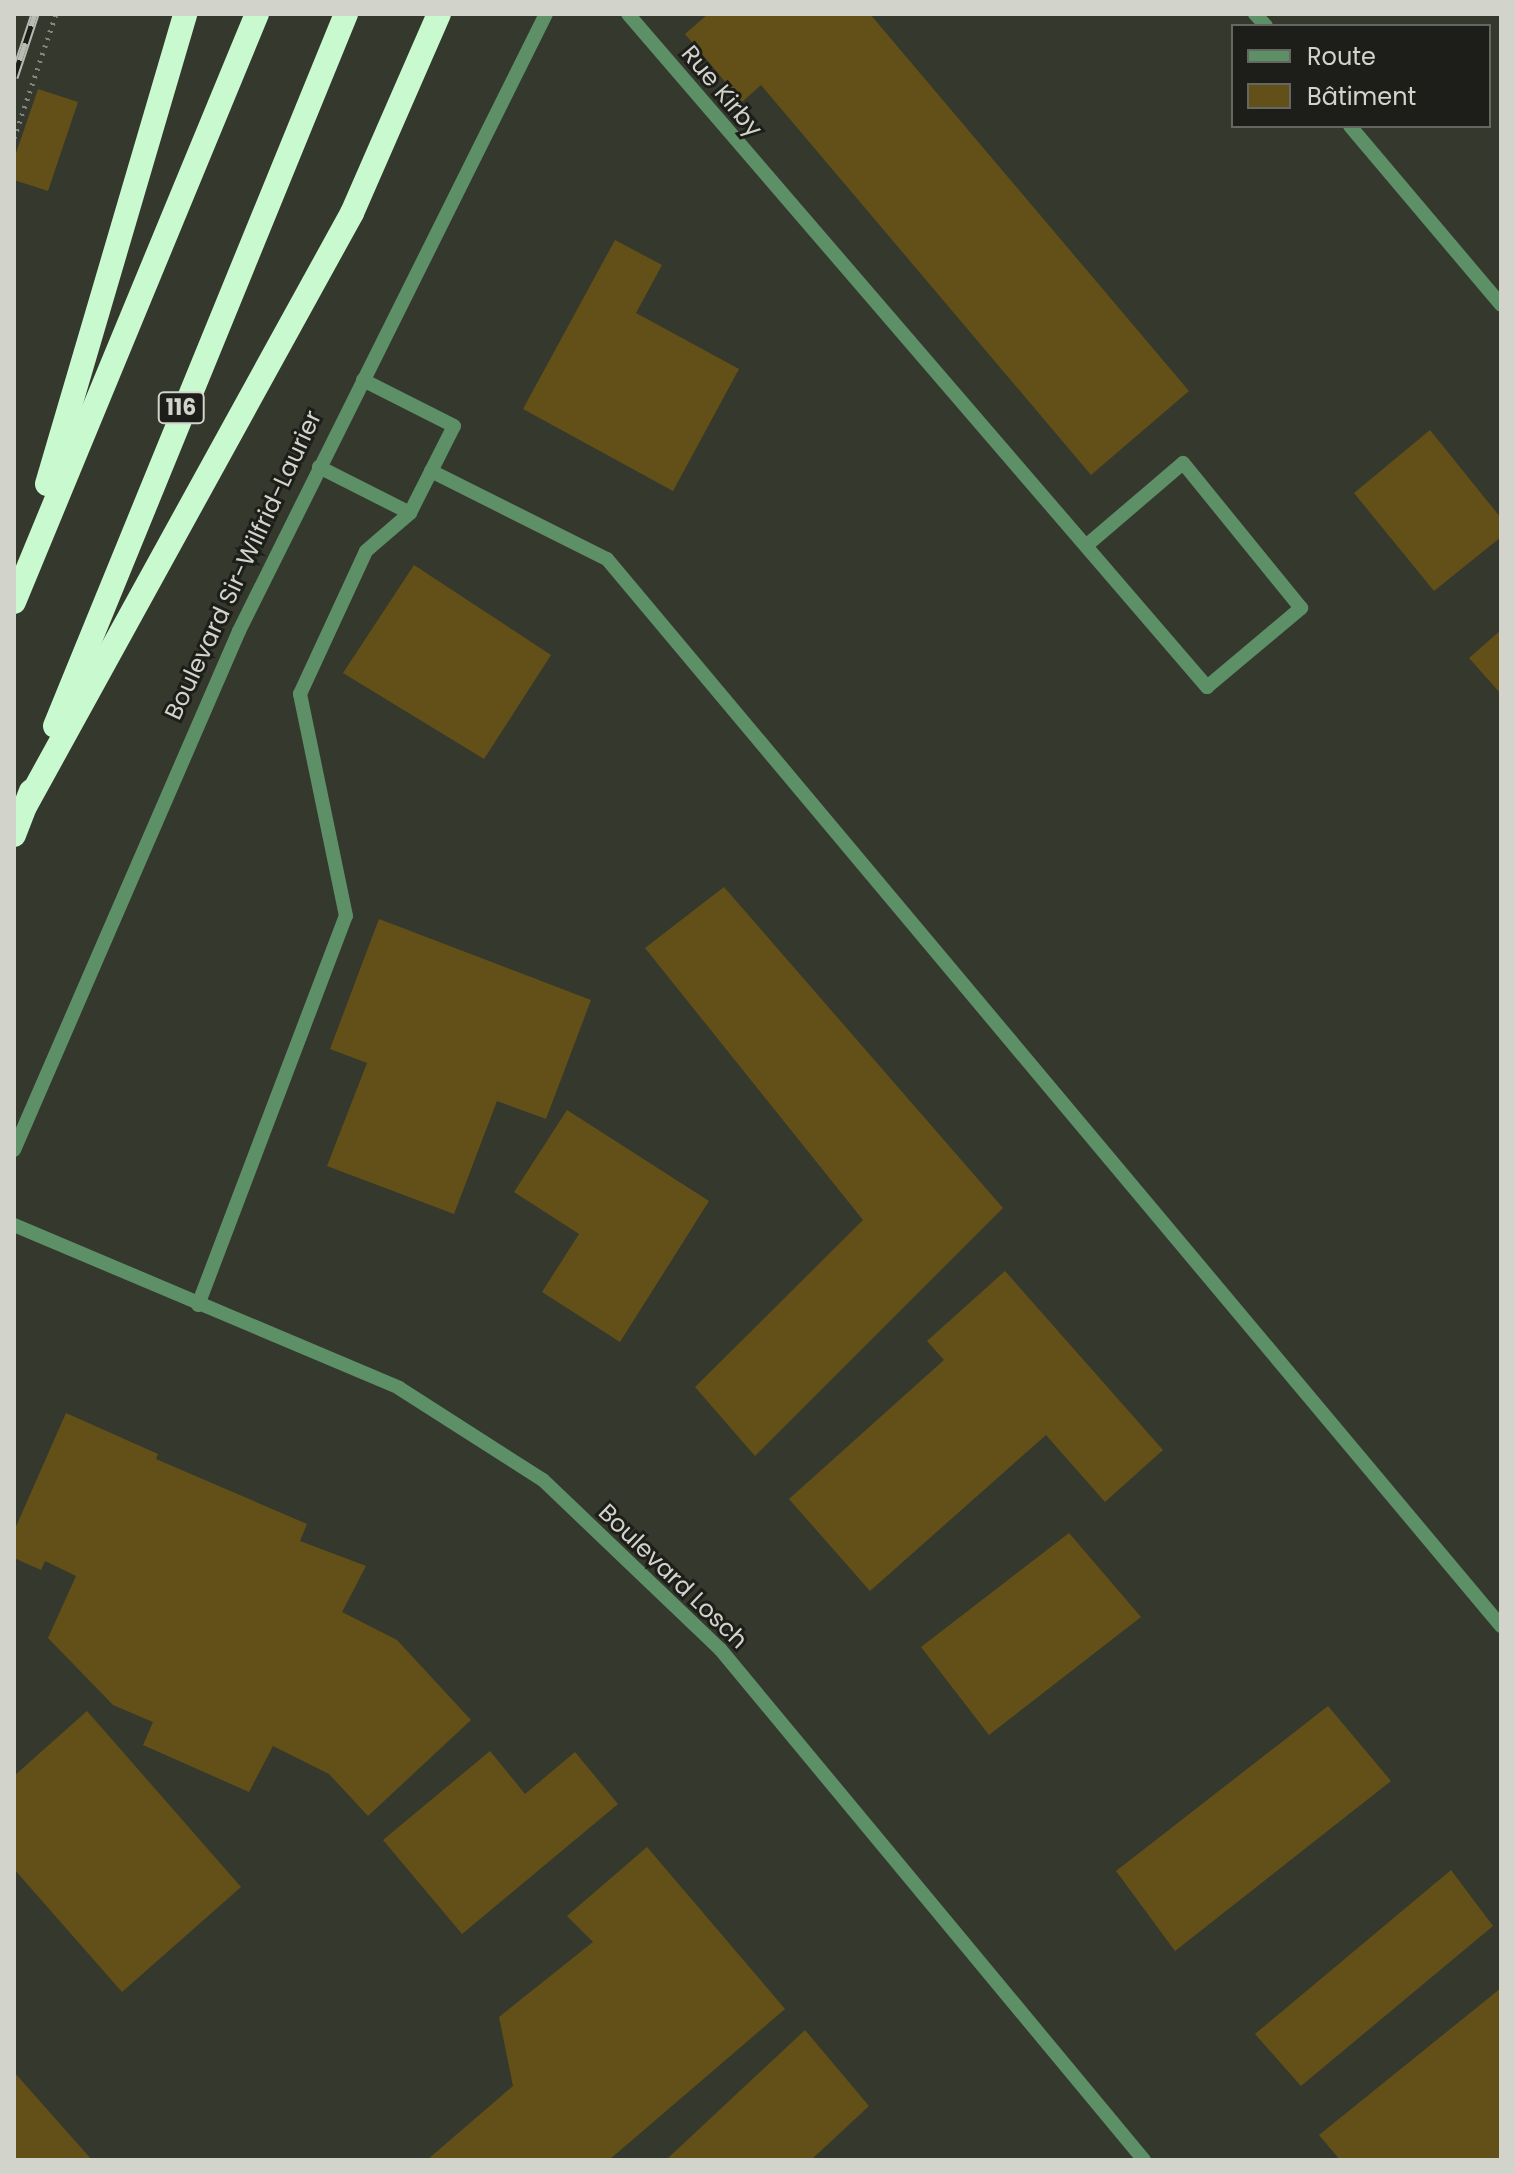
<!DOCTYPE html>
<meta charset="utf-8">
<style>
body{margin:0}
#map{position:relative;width:1515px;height:2174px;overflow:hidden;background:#35382c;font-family:Poppins,sans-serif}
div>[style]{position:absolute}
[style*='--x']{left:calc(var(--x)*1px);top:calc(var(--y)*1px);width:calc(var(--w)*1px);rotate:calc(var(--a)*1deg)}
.building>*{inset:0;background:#635018}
.path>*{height:5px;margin-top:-2.5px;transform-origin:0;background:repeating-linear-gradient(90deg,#83867c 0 2px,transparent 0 8px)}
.minor>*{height:14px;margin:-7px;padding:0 7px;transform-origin:7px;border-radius:7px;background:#5d9066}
.highway>*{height:24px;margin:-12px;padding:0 12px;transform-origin:12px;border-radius:12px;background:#c9f9cf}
.rail>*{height:9px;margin-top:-4.5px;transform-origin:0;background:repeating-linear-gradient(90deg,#1d1e19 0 18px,#b8bbb2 0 36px);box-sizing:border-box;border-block:2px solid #b8bbb2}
span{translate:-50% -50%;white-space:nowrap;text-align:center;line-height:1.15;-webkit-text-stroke:6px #1d1e19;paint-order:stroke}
.shield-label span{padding:2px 6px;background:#1d1e19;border:2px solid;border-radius:6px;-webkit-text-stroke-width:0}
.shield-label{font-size:22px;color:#d2d4cc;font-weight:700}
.street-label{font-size:24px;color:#d2d4cc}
.frame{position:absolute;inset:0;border:16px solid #d2d4cc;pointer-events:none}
.legend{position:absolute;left:1231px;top:24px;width:260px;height:104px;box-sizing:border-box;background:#1d1e19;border:2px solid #656761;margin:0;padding:10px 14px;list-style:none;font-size:24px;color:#d2d4cc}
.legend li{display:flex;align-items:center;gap:16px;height:40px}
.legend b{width:40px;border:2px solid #656761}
</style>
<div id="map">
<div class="building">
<div style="clip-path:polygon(708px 14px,870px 14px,1189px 391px,1091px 475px,761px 85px,742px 102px,685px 34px)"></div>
<div style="clip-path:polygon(38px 89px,78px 102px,48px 191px,14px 180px,14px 159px)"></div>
<div style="clip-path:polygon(615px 240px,662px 265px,636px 313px,739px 369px,673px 491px,523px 409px)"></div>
<div style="clip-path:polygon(1430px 430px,1501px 518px,1501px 537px,1434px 591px,1354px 493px)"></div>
<div style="clip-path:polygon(414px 565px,551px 655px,484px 759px,343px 673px)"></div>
<div style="clip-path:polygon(1501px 630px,1501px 694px,1469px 658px)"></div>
<div style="clip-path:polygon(724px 887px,1003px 1208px,755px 1456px,695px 1387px,863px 1220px,645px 948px)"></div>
<div style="clip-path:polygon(379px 919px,591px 1000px,546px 1119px,497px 1101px,454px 1214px,327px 1166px,367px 1063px,330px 1049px)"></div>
<div style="clip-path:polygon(567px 1110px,709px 1201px,620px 1342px,542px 1292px,579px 1234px,514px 1192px)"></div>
<div style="clip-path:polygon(1005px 1271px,1163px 1450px,1105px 1502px,1046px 1435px,870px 1591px,789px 1499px,944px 1360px,927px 1341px)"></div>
<div style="clip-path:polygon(66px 1413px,158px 1454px,156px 1459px,307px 1524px,300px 1541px,366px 1566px,342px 1612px,397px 1640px,471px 1720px,368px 1816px,329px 1774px,273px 1746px,249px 1792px,143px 1745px,153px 1722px,113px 1705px,48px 1638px,76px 1576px,45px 1561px,41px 1570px,14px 1558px,14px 1531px)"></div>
<div style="clip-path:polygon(1069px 1533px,1141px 1617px,989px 1735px,921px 1647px)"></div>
<div style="clip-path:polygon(1328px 1706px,1391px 1781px,1175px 1951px,1116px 1871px)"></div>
<div style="clip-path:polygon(87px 1711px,241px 1887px,122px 1992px,14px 1869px,14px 1776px)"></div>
<div style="clip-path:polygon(490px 1751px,525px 1794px,575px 1752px,618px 1804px,462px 1934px,383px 1840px)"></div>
<div style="clip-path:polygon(647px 1847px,785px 2009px,609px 2160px,427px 2160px,513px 2086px,499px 2017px,593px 1942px,567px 1916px)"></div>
<div style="clip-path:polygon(1451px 1870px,1493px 1926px,1301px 2086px,1255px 2034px)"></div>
<div style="clip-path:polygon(1501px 1988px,1501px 2160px,1340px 2160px,1319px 2135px)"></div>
<div style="clip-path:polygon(805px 2030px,869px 2106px,811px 2160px,666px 2160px)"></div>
<div style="clip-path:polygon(14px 2072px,92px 2160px,14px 2160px)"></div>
</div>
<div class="path">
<div style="--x:14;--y:138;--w:131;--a:-71.3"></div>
</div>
<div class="minor">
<div style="--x:628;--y:14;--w:888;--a:49.29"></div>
<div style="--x:1207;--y:687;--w:123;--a:-40"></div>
<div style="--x:1301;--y:608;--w:187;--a:-129.1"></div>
<div style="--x:1183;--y:463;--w:126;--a:139.5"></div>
<div style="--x:1255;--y:14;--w:16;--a:47"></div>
<div style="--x:1350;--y:126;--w:234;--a:49.8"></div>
<div style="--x:319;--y:467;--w:102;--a:26.8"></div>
<div style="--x:410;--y:513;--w:97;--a:-63.2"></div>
<div style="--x:454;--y:426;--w:102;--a:-153.2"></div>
<div style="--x:431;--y:471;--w:197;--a:26.6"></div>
<div style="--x:607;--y:559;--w:1392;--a:50.04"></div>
<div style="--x:14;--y:1150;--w:566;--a:-66.56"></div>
<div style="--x:239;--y:631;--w:689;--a:-63.55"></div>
<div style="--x:14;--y:1225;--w:418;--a:22.9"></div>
<div style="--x:399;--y:1388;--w:171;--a:32.6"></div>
<div style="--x:543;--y:1480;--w:245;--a:43.7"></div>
<div style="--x:720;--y:1649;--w:664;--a:50.32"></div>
<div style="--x:198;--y:1305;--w:416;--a:-69.2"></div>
<div style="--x:346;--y:916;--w:227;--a:-101.7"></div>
<div style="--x:300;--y:694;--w:157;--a:-65.2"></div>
<div style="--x:366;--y:551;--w:58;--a:-40.8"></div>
</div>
<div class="highway">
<div style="--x:47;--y:484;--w:490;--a:-73.6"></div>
<div style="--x:14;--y:602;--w:636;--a:-67.55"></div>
<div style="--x:55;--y:726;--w:769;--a:-67.77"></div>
<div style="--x:26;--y:805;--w:676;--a:-61.16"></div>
<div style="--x:352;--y:213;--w:217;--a:-66.4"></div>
<div style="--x:14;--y:835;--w:47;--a:-68.9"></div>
</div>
<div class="rail">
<div style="--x:14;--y:77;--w:66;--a:-71.6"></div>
</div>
<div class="shield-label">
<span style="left:181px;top:408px">116</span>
</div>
<div class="street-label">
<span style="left:722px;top:91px;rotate:50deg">Rue Kirby</span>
<span style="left:243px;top:565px;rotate:-65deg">Boulevard Sir-Wilfrid-Laurier</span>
<span style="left:673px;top:1576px;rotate:44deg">Boulevard Losch</span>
</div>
<div class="frame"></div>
<ul class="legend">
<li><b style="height:10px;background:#5d9066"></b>Route</li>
<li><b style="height:22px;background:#635018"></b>Bâtiment</li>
</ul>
</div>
